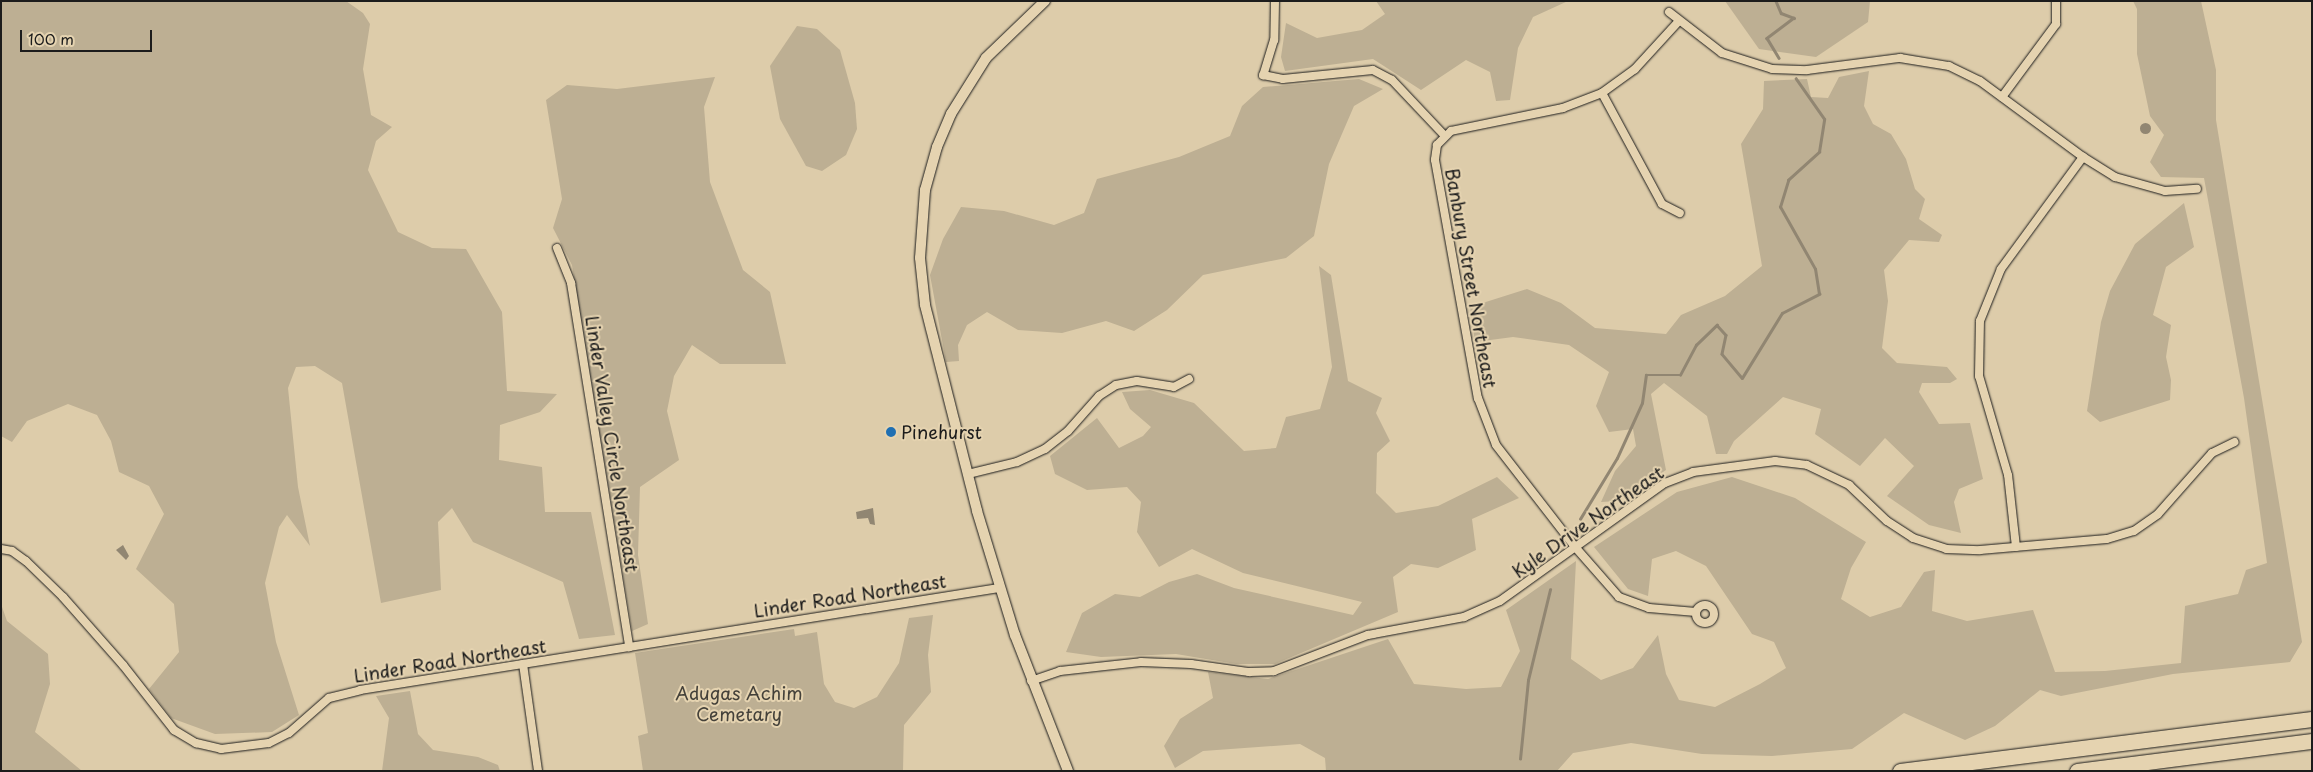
<!DOCTYPE html>
<style>
body{margin:0}
#map{position:relative;width:2313px;height:772px;overflow:hidden;background:#dca;font-family:"Playpen Sans",sans-serif}
div>[style]{position:absolute}
[style*='--x']{left:calc(var(--x)*1px);top:calc(var(--y)*1px);width:calc(var(--w)*1px);rotate:calc(var(--a)*1deg)}
.green>*{inset:0;background:#bdaf93}
.water>*{inset:0;background:#918672}
.round{border-radius:50%}
.stream>*{height:2.5px;margin:-1.25px;padding:0 1.25px;transform-origin:1.25px;border-radius:1.25px;background:#918672}
.roads{filter:drop-shadow(0 0 1px #1c1c1c) drop-shadow(0 0 1px #1c1c1c)}
.minor>*{height:8px;margin:-4px;padding:0 4px;transform-origin:4px;border-radius:4px;background:#e5d3b0}
.minor>.ring{margin:-4px;padding:0;box-sizing:content-box;background:none;border:8px solid #e5d3b0;border-radius:50%}
.tertiary>*{height:10px;margin:-5px;padding:0 5px;transform-origin:5px;border-radius:5px;background:#e5d3b0}
.motorway>*{height:15px;margin:-7.5px;padding:0 7.5px;transform-origin:7.5px;border-radius:7.5px;background:#e5d3b0}
.dots>*{width:14px;height:14px;translate:-50% -50%;box-sizing:border-box;border:2px solid #e5d3b0;border-radius:50%}
span{translate:-50% -50%;white-space:nowrap;text-align:center;line-height:1.15;-webkit-text-stroke:4px #e5d3b0;paint-order:stroke}
.street-label{font-size:18px;color:#1c1c1c}
.poi-label{font-size:18px;color:#1c1c1c}
.left{translate:0 -50%;text-align:left}
.park-label{font-size:18px;color:#44413a}
.frame{position:absolute;inset:0;border:2px solid #1c1c1c;pointer-events:none}
.scale{position:absolute;left:20px;top:30px;width:132px;height:22px;box-sizing:border-box;border:2px solid #1c1c1c;border-top:0;padding-left:6px;font-size:15px;line-height:18px;white-space:nowrap;color:#1c1c1c;-webkit-text-stroke:4px #e5d3b0;paint-order:stroke}
</style>
<div id="map">
<div class="green">
<div style="clip-path:polygon(1px 1px,346px 1px,363px 13px,370px 24px,363px 69px,371px 115px,392px 127px,376px 141px,368px 170px,398px 232px,432px 248px,466px 249px,502px 312px,507px 391px,557px 394px,540px 412px,500px 425px,499px 460px,542px 467px,545px 512px,591px 512px,615px 635px,579px 639px,563px 582px,473px 542px,452px 508px,438px 522px,441px 590px,381px 603px,342px 383px,315px 366px,296px 367px,288px 388px,298px 487px,310px 546px,287px 515px,279px 527px,265px 583px,276px 642px,299px 715px,272px 732px,215px 734px,171px 718px,149px 689px,179px 652px,174px 604px,136px 569px,164px 514px,149px 486px,119px 472px,111px 441px,97px 415px,68px 404px,27px 421px,12px 442px,1px 436px)"></div>
<div style="clip-path:polygon(1376px 1px,1568px 1px,1533px 17px,1518px 48px,1510px 100px,1496px 101px,1490px 72px,1466px 60px,1421px 90px,1373px 59px,1285px 71px,1281px 57px,1286px 23px,1317px 38px,1362px 30px,1385px 14px)"></div>
<div style="clip-path:polygon(1725px 1px,1870px 1px,1868px 22px,1816px 57px,1759px 49px)"></div>
<div style="clip-path:polygon(2133px 1px,2201px 1px,2216px 70px,2216px 120px,2302px 642px,2290px 662px,2173px 674px,2061px 696px,2040px 690px,1995px 726px,1965px 740px,1904px 713px,1852px 749px,1772px 756px,1702px 754px,1631px 743px,1573px 753px,1557px 771px,1326px 771px,1325px 758px,1300px 744px,1203px 751px,1175px 768px,1164px 746px,1180px 719px,1213px 698px,1208px 672px,1268px 679px,1388px 639px,1414px 684px,1466px 689px,1501px 687px,1520px 651px,1506px 610px,1576px 561px,1571px 659px,1601px 680px,1633px 668px,1658px 635px,1666px 674px,1679px 700px,1715px 707px,1760px 684px,1786px 668px,1774px 642px,1752px 634px,1706px 566px,1676px 551px,1652px 559px,1648px 596px,1628px 589px,1594px 547px,1677px 492px,1732px 477px,1795px 498px,1866px 542px,1851px 568px,1841px 599px,1870px 617px,1901px 607px,1924px 572px,1935px 570px,1932px 611px,1967px 621px,2033px 610px,2055px 672px,2105px 671px,2181px 663px,2185px 606px,2238px 594px,2246px 570px,2267px 563px,2244px 398px,2204px 178px,2161px 177px,2150px 162px,2164px 135px,2150px 116px,2137px 54px,2137px 9px)"></div>
<div style="clip-path:polygon(797px 26px,817px 29px,840px 50px,855px 103px,857px 129px,846px 155px,822px 171px,806px 166px,780px 119px,770px 66px)"></div>
<div style="clip-path:polygon(1869px 71px,1864px 106px,1873px 124px,1891px 134px,1906px 159px,1915px 189px,1925px 199px,1919px 219px,1942px 235px,1939px 242px,1909px 240px,1884px 270px,1888px 301px,1882px 348px,1897px 363px,1947px 367px,1957px 379px,1950px 383px,1922px 383px,1919px 392px,1939px 424px,1970px 423px,1983px 479px,1959px 489px,1954px 502px,1961px 533px,1929px 525px,1887px 496px,1914px 466px,1885px 438px,1860px 466px,1815px 434px,1821px 409px,1783px 397px,1734px 441px,1727px 454px,1716px 454px,1707px 416px,1664px 383px,1651px 394px,1666px 470px,1618px 501px,1601px 502px,1615px 471px,1636px 446px,1633px 429px,1609px 432px,1596px 406px,1609px 372px,1569px 345px,1513px 337px,1475px 342px,1470px 307px,1527px 289px,1561px 303px,1595px 328px,1666px 334px,1681px 315px,1725px 296px,1762px 266px,1741px 144px,1763px 109px,1764px 81px,1807px 79px,1811px 97px,1828px 98px,1839px 77px)"></div>
<div style="clip-path:polygon(715px 77px,704px 107px,710px 182px,743px 270px,770px 292px,786px 364px,720px 364px,692px 345px,674px 376px,667px 411px,679px 460px,640px 487px,638px 555px,648px 624px,632px 631px,572px 265px,553px 228px,562px 199px,546px 100px,567px 85px,617px 89px)"></div>
<div style="clip-path:polygon(1359px 79px,1383px 89px,1354px 106px,1329px 164px,1314px 236px,1286px 258px,1203px 275px,1167px 310px,1134px 331px,1106px 321px,1062px 333px,1018px 330px,987px 312px,967px 325px,958px 345px,959px 361px,946px 362px,930px 275px,943px 239px,961px 207px,1004px 211px,1054px 225px,1084px 213px,1097px 179px,1179px 157px,1230px 136px,1242px 106px,1263px 87px)"></div>
<div style="clip-path:polygon(2184px 203px,2194px 247px,2166px 267px,2153px 315px,2171px 325px,2166px 357px,2171px 380px,2170px 400px,2100px 422px,2087px 411px,2101px 322px,2110px 291px,2135px 244px)"></div>
<div style="clip-path:polygon(1319px 266px,1331px 275px,1348px 381px,1382px 398px,1376px 413px,1390px 441px,1377px 453px,1376px 493px,1396px 513px,1438px 506px,1497px 477px,1519px 498px,1472px 519px,1476px 550px,1438px 568px,1411px 564px,1393px 577px,1398px 612px,1275px 664px,1236px 664px,1176px 654px,1101px 657px,1066px 652px,1082px 613px,1115px 594px,1140px 597px,1169px 582px,1197px 574px,1234px 588px,1353px 615px,1362px 602px,1243px 573px,1192px 549px,1159px 567px,1137px 532px,1141px 502px,1127px 487px,1087px 490px,1055px 474px,1050px 456px,1097px 418px,1119px 448px,1143px 436px,1151px 427px,1130px 409px,1122px 392px,1150px 390px,1194px 403px,1244px 451px,1276px 448px,1286px 417px,1320px 409px,1332px 367px)"></div>
<div style="clip-path:polygon(1px 604px,7px 621px,48px 654px,50px 684px,35px 732px,82px 771px,1px 771px)"></div>
<div style="clip-path:polygon(933px 615px,928px 655px,931px 692px,904px 725px,903px 771px,643px 771px,638px 736px,648px 733px,635px 653px,794px 629px,795px 636px,817px 632px,824px 684px,835px 702px,854px 708px,877px 697px,899px 663px,909px 618px)"></div>
<div style="clip-path:polygon(410px 691px,418px 734px,433px 750px,478px 757px,498px 765px,500px 771px,382px 771px,389px 718px,376px 696px)"></div>
</div>
<div class="water">
<div class="round" style="left:2139.5px;top:122.5px;width:11px;height:11px"></div>
<div style="clip-path:polygon(873px 508px,875px 525px,870px 524px,868px 518px,857px 519px,856px 512px)"></div>
<div style="clip-path:polygon(123px 545px,129px 556px,126px 560px,116px 550px)"></div>
</div>
<div class="stream">
<div style="--x:1776;--y:1;--w:13;--a:67"></div>
<div style="--x:1781;--y:13;--w:14;--a:21"></div>
<div style="--x:1794;--y:18;--w:34;--a:143"></div>
<div style="--x:1767;--y:38;--w:23;--a:59"></div>
<div style="--x:1580;--y:519;--w:71;--a:-58.8"></div>
<div style="--x:1617;--y:458;--w:60;--a:-65.6"></div>
<div style="--x:1642;--y:403;--w:28;--a:-82"></div>
<div style="--x:1646;--y:375;--w:34;--a:0"></div>
<div style="--x:1680;--y:375;--w:34;--a:-62"></div>
<div style="--x:1696;--y:345;--w:29;--a:-44"></div>
<div style="--x:1717;--y:325;--w:13;--a:48"></div>
<div style="--x:1726;--y:335;--w:19;--a:102"></div>
<div style="--x:1722;--y:354;--w:31;--a:50"></div>
<div style="--x:1742;--y:378;--w:76;--a:-58.4"></div>
<div style="--x:1782;--y:313;--w:42;--a:-27.2"></div>
<div style="--x:1819;--y:294;--w:25;--a:-99"></div>
<div style="--x:1815;--y:269;--w:71;--a:-119.4"></div>
<div style="--x:1780;--y:207;--w:28;--a:-73"></div>
<div style="--x:1788;--y:180;--w:42;--a:-42.1"></div>
<div style="--x:1819;--y:152;--w:33;--a:-81"></div>
<div style="--x:1824;--y:119;--w:49;--a:-125"></div>
<div style="--x:1520;--y:759;--w:79;--a:-84.2"></div>
<div style="--x:1528;--y:680;--w:93;--a:-76.3"></div>
</div>
<div class="roads">
<div class="minor">
<div style="--x:1275;--y:1;--w:39;--a:91"></div>
<div style="--x:1274;--y:40;--w:37;--a:107"></div>
<div style="--x:1263;--y:75;--w:20;--a:11"></div>
<div style="--x:1283;--y:79;--w:90;--a:-5.7"></div>
<div style="--x:1373;--y:70;--w:21;--a:28"></div>
<div style="--x:1392;--y:80;--w:76;--a:46.6"></div>
<div style="--x:1669;--y:12;--w:67;--a:37.7"></div>
<div style="--x:1722;--y:53;--w:52;--a:17.7"></div>
<div style="--x:1772;--y:69;--w:35;--a:2"></div>
<div style="--x:1807;--y:70;--w:94;--a:-7.4"></div>
<div style="--x:1900;--y:58;--w:50;--a:9.3"></div>
<div style="--x:1949;--y:66;--w:34;--a:26"></div>
<div style="--x:1980;--y:81;--w:128;--a:36.4"></div>
<div style="--x:2083;--y:157;--w:38;--a:32"></div>
<div style="--x:2115;--y:177;--w:52;--a:15.6"></div>
<div style="--x:2165;--y:191;--w:32;--a:-4"></div>
<div style="--x:1678;--y:22;--w:64;--a:132.5"></div>
<div style="--x:1635;--y:69;--w:41;--a:144"></div>
<div style="--x:1602;--y:93;--w:42;--a:159"></div>
<div style="--x:1563;--y:108;--w:114;--a:168.4"></div>
<div style="--x:1451;--y:131;--w:20;--a:135"></div>
<div style="--x:1437;--y:145;--w:15;--a:98"></div>
<div style="--x:1435;--y:160;--w:242;--a:79.8"></div>
<div style="--x:1478;--y:398;--w:50;--a:69"></div>
<div style="--x:1496;--y:445;--w:130;--a:52.2"></div>
<div style="--x:1576;--y:548;--w:65;--a:48.7"></div>
<div style="--x:1619;--y:597;--w:32;--a:20"></div>
<div style="--x:1649;--y:608;--w:47;--a:4.9"></div>
<div style="--x:1602;--y:93;--w:126;--a:61.6"></div>
<div style="--x:1662;--y:204;--w:20;--a:27"></div>
<div style="--x:2002;--y:97;--w:91;--a:-53.5"></div>
<div style="--x:2056;--y:24;--w:23;--a:-90"></div>
<div style="--x:557;--y:248;--w:38;--a:68"></div>
<div style="--x:571;--y:283;--w:369;--a:80.9"></div>
<div style="--x:968;--y:474;--w:50;--a:-13.8"></div>
<div style="--x:1017;--y:462;--w:31;--a:-25"></div>
<div style="--x:1045;--y:449;--w:29;--a:-38"></div>
<div style="--x:1068;--y:431;--w:47;--a:-48.5"></div>
<div style="--x:1099;--y:396;--w:20;--a:-33"></div>
<div style="--x:1116;--y:385;--w:21;--a:-11"></div>
<div style="--x:1137;--y:381;--w:37;--a:9"></div>
<div style="--x:1174;--y:387;--w:17;--a:-28"></div>
<div style="--x:2016;--y:547;--w:72;--a:-96.3"></div>
<div style="--x:2008;--y:475;--w:103;--a:-106.3"></div>
<div style="--x:1979;--y:376;--w:55;--a:-89"></div>
<div style="--x:1980;--y:321;--w:56;--a:-68"></div>
<div style="--x:2001;--y:269;--w:139;--a:-53.8"></div>
<div style="--x:1;--y:549;--w:11;--a:10"></div>
<div style="--x:12;--y:551;--w:17;--a:36"></div>
<div style="--x:26;--y:561;--w:52;--a:44.2"></div>
<div style="--x:63;--y:597;--w:91;--a:48.6"></div>
<div style="--x:123;--y:665;--w:83;--a:51.9"></div>
<div style="--x:174;--y:730;--w:26;--a:31"></div>
<div style="--x:196;--y:743;--w:26;--a:13"></div>
<div style="--x:221;--y:749;--w:48;--a:-7.1"></div>
<div style="--x:269;--y:743;--w:22;--a:-27"></div>
<div style="--x:289;--y:733;--w:53;--a:-41.2"></div>
<div style="--x:329;--y:698;--w:32;--a:-14"></div>
<div style="--x:360;--y:690;--w:647;--a:-9.07"></div>
<div class="ring" style="left:1696px;top:605px;width:10px;height:10px"></div>
<div style="--x:523;--y:664;--w:108;--a:82"></div>
<div style="--x:1031;--y:681;--w:31;--a:-19"></div>
<div style="--x:1060;--y:671;--w:81;--a:-6.3"></div>
<div style="--x:1141;--y:662;--w:50;--a:2.3"></div>
<div style="--x:1191;--y:664;--w:59;--a:7.9"></div>
<div style="--x:1249;--y:672;--w:25;--a:-2"></div>
<div style="--x:1274;--y:671;--w:101;--a:-21"></div>
<div style="--x:1368;--y:635;--w:98;--a:-10.6"></div>
<div style="--x:1464;--y:617;--w:39;--a:-24"></div>
<div style="--x:1500;--y:601;--w:203;--a:-35.6"></div>
<div style="--x:1665;--y:483;--w:30;--a:-21"></div>
<div style="--x:1693;--y:472;--w:83;--a:-7.6"></div>
<div style="--x:1775;--y:461;--w:32;--a:7"></div>
<div style="--x:1807;--y:465;--w:47;--a:25.5"></div>
<div style="--x:1849;--y:485;--w:52;--a:43.5"></div>
<div style="--x:1887;--y:521;--w:31;--a:33"></div>
<div style="--x:1913;--y:538;--w:35;--a:18"></div>
<div style="--x:1946;--y:549;--w:34;--a:2"></div>
<div style="--x:1980;--y:550;--w:127;--a:-5"></div>
<div style="--x:2107;--y:539;--w:28;--a:-17"></div>
<div style="--x:2134;--y:531;--w:29;--a:-35"></div>
<div style="--x:2158;--y:514;--w:81;--a:-48.5"></div>
<div style="--x:2212;--y:453;--w:25;--a:-26"></div>
</div>
<div class="tertiary">
<div style="--x:1045;--y:1;--w:82;--a:136"></div>
<div style="--x:986;--y:58;--w:66;--a:122"></div>
<div style="--x:951;--y:114;--w:36;--a:113"></div>
<div style="--x:937;--y:147;--w:45;--a:105.6"></div>
<div style="--x:925;--y:190;--w:68;--a:94.2"></div>
<div style="--x:920;--y:258;--w:47;--a:83.9"></div>
<div style="--x:925;--y:305;--w:212;--a:75.8"></div>
<div style="--x:977;--y:511;--w:130;--a:73"></div>
<div style="--x:1015;--y:635;--w:146;--a:68.7"></div>
</div>
<div class="motorway">
<div style="--x:1900;--y:771;--w:415;--a:-7.2"></div>
<div style="--x:2077;--y:771;--w:237;--a:-7.3"></div>
</div>
</div>
<div class="dots">
<div style="left:891px;top:432px;background:#1f6fb2"></div>
</div>
<div class="street-label">
<span style="left:1471px;top:278px;rotate:80deg">Banbury Street Northeast</span>
<span style="left:612px;top:444px;rotate:81deg">Linder Valley Circle Northeast</span>
<span style="left:1588px;top:522px;rotate:-35deg">Kyle Drive Northeast</span>
<span style="left:850px;top:596px;rotate:-9deg">Linder Road Northeast</span>
<span style="left:450px;top:661px;rotate:-9deg">Linder Road Northeast</span>
</div>
<div class="poi-label">
<span class="left" style="left:901px;top:432px">Pinehurst</span>
</div>
<div class="park-label">
<span style="left:739px;top:704px">Adugas Achim<br>Cemetary</span>
</div>
<div class="frame"></div>
<div class="scale">100 m</div>
</div>
